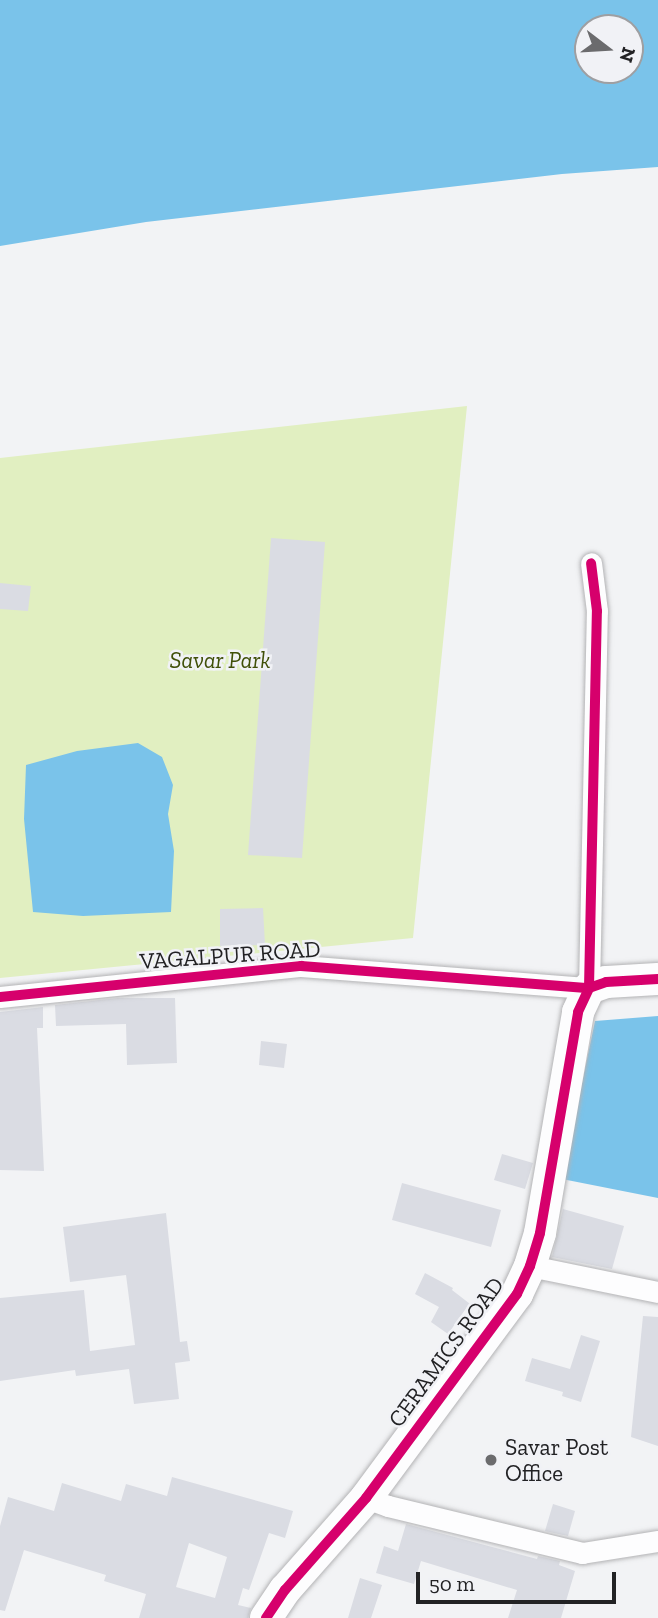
<!DOCTYPE html>
<style>
body{margin:0}
#map{position:relative;width:658px;height:1618px;overflow:hidden;background:#f2f3f5;font-family:"Zilla Slab",serif}
div>[style]{position:absolute}
[style*='--x']{left:calc(var(--x)*1px);top:calc(var(--y)*1px);width:calc(var(--w)*1px);rotate:calc(var(--a)*1deg)}
.green>*{inset:0;background:#e1efc1}
.water>*{inset:0;background:#7ac3ea}
.building>*{inset:0;background:#dadce3}
.roads{filter:drop-shadow(0 0 2px #b3b3b5) drop-shadow(0 0 2px #b3b3b5)}
.street>*{height:21px;margin:-10.5px;padding:0 10.5px;transform-origin:10.5px;border-radius:10.5px;background:#fdfdfe}
.secondary>*{height:32px;margin:-16px;padding:0 16px;transform-origin:16px;border-radius:16px;background:#fdfdfe}
.cycleway>*{height:10px;margin:-5px;padding:0 5px;transform-origin:5px;border-radius:5px;background:#d6006c}
.dots>*{width:19px;height:19px;translate:-50% -50%;box-sizing:border-box;border:4px solid #f1f2f6;border-radius:50%}
span{translate:-50% -50%;white-space:nowrap;text-align:center;line-height:1.15;-webkit-text-stroke:5px #f1f2f6;paint-order:stroke}
.park-label{font-size:23px;color:#405008;font-style:italic}
.street-label{font-size:23px;color:#222224}
.poi-label{font-size:23px;color:#222224}
.left{translate:0 -50%;text-align:left}
.north{position:absolute;left:574px;top:14px;width:70px;height:70px;box-sizing:border-box;background:#f1f2f6;border:2px solid #9e9fa2;border-radius:50%;rotate:107deg;font-size:19px;font-weight:700;line-height:28px;text-align:center;color:#222224}
.north::after{content:'';display:block;margin:auto;width:24px;height:32px;background:#6b6b6d;clip-path:polygon(50% 0,100% 100%,50% 72%,0 100%)}
.scale{position:absolute;left:416px;top:1572px;width:200px;height:32px;box-sizing:border-box;border:4px solid #222224;border-top:0;padding-left:9px;font-size:21px;line-height:24px;white-space:nowrap;color:#222224;-webkit-text-stroke:5px #f1f2f6;paint-order:stroke}
</style>
<div id="map">
<div class="green">
<div style="clip-path:polygon(467px 406px,413px 938px,0 978px,0 458px)"></div>
</div>
<div class="water">
<div style="clip-path:polygon(evenodd,0 0,658px 0,658px 167px,562px 174px,146px 222px,0 246px,0 0,630px 28px,630px 70px,588px 70px,588px 28px,630px 28px)"></div>
<div style="clip-path:polygon(138px 743px,162px 757px,173px 785px,168px 814px,174px 851px,171px 912px,83px 916px,33px 912px,24px 819px,26px 765px,77px 751px)"></div>
<div style="clip-path:polygon(658px 1016px,658px 1198px,562px 1179px,595px 1021px)"></div>
</div>
<div class="building">
<div style="clip-path:polygon(271px 538px,325px 542px,302px 858px,248px 855px)"></div>
<div style="clip-path:polygon(0 583px,31px 586px,28px 611px,0 609px)"></div>
<div style="clip-path:polygon(263px 908px,265px 945px,220px 946px,220px 909px)"></div>
<div style="clip-path:polygon(118px 998px,175px 998px,177px 1063px,127px 1065px,126px 1024px,56px 1026px,55px 1005px)"></div>
<div style="clip-path:polygon(43px 1007px,43px 1028px,37px 1028px,44px 1171px,0 1170px,0 1012px)"></div>
<div style="clip-path:polygon(261px 1041px,287px 1044px,284px 1068px,259px 1065px)"></div>
<div style="clip-path:polygon(502px 1154px,533px 1163px,525px 1189px,494px 1180px)"></div>
<div style="clip-path:polygon(402px 1183px,501px 1210px,491px 1247px,392px 1220px)"></div>
<div style="clip-path:polygon(563px 1209px,624px 1226px,612px 1269px,552px 1257px)"></div>
<div style="clip-path:polygon(166px 1213px,180px 1342px,187px 1341px,190px 1361px,175px 1363px,179px 1399px,134px 1404px,129px 1369px,76px 1376px,75px 1370px,0 1381px,0 1298px,84px 1290px,90px 1351px,135px 1345px,126px 1275px,70px 1282px,63px 1227px)"></div>
<div style="clip-path:polygon(425px 1273px,453px 1288px,452px 1290px,474px 1307px,467px 1307px,448px 1334px,431px 1322px,439px 1307px,415px 1294px)"></div>
<div style="clip-path:polygon(643px 1316px,658px 1317px,658px 1446px,631px 1437px)"></div>
<div style="clip-path:polygon(581px 1335px,600px 1341px,581px 1402px,562px 1396px,563px 1392px,525px 1381px,532px 1358px,570px 1369px)"></div>
<div style="clip-path:polygon(evenodd,172px 1477px,293px 1511px,285px 1538px,269px 1533px,249px 1590px,243px 1588px,238px 1605px,251px 1608px,248px 1618px,139px 1618px,146px 1594px,104px 1581px,106px 1575px,24px 1550px,5px 1611px,0 1610px,0 1526px,8px 1497px,54px 1511px,62px 1483px,121px 1501px,126px 1484px,167px 1496px,172px 1477px,189px 1543px,227px 1557px,215px 1598px,176px 1587px,189px 1543px)"></div>
<div style="clip-path:polygon(553px 1504px,575px 1511px,568px 1536px,545px 1531px)"></div>
<div style="clip-path:polygon(406px 1524px,537px 1559px,538px 1556px,560px 1561px,559px 1565px,575px 1571px,561px 1618px,508px 1618px,517px 1590px,421px 1561px,414px 1584px,376px 1573px,384px 1546px,398px 1551px)"></div>
<div style="clip-path:polygon(360px 1578px,382px 1585px,371px 1618px,348px 1618px)"></div>
</div>
<div class="roads">
<div class="street">
<div style="--x:0;--y:997;--w:303;--a:-5.9"></div>
<div style="--x:301;--y:966;--w:289;--a:4.4"></div>
<div style="--x:589;--y:988;--w:377;--a:-88.8"></div>
<div style="--x:597;--y:611;--w:48;--a:-97.1"></div>
<div style="--x:530;--y:1266;--w:131;--a:11.5"></div>
<div style="--x:366;--y:1498;--w:23;--a:20"></div>
<div style="--x:388;--y:1506;--w:200;--a:13.6"></div>
<div style="--x:582;--y:1553;--w:77;--a:-9"></div>
</div>
<div class="secondary">
<div style="--x:266;--y:1618;--w:34;--a:-56"></div>
<div style="--x:285;--y:1590;--w:123;--a:-48.6"></div>
<div style="--x:366;--y:1498;--w:254;--a:-53.5"></div>
<div style="--x:517;--y:1294;--w:31;--a:-65"></div>
<div style="--x:530;--y:1266;--w:34;--a:-73"></div>
<div style="--x:540;--y:1233;--w:224;--a:-80.2"></div>
<div style="--x:578;--y:1012;--w:26;--a:-65"></div>
<div style="--x:589;--y:988;--w:18;--a:-19"></div>
<div style="--x:606;--y:982;--w:52;--a:-3.3"></div>
</div>
</div>
<div class="cycleway">
<div style="--x:0;--y:997;--w:303;--a:-5.9"></div>
<div style="--x:301;--y:966;--w:289;--a:4.4"></div>
<div style="--x:589;--y:988;--w:18;--a:-19"></div>
<div style="--x:606;--y:982;--w:52;--a:-3.3"></div>
<div style="--x:266;--y:1618;--w:34;--a:-56"></div>
<div style="--x:285;--y:1590;--w:123;--a:-48.6"></div>
<div style="--x:366;--y:1498;--w:254;--a:-53.5"></div>
<div style="--x:517;--y:1294;--w:31;--a:-65"></div>
<div style="--x:530;--y:1266;--w:34;--a:-73"></div>
<div style="--x:540;--y:1233;--w:224;--a:-80.2"></div>
<div style="--x:578;--y:1012;--w:26;--a:-65"></div>
<div style="--x:589;--y:988;--w:377;--a:-88.8"></div>
<div style="--x:597;--y:611;--w:48;--a:-97.1"></div>
</div>
<div class="dots">
<div style="left:491px;top:1460px;background:#6b6b6d"></div>
</div>
<div class="park-label">
<span style="left:220px;top:660px">Savar Park</span>
</div>
<div class="street-label">
<span style="left:230px;top:955px;rotate:-4deg">VAGALPUR ROAD</span>
<span style="left:446px;top:1352px;rotate:-54deg">CERAMICS ROAD</span>
</div>
<div class="poi-label">
<span class="left" style="left:505px;top:1460px">Savar Post<br>Office</span>
</div>
<div class="north">N</div>
<div class="scale">50 m</div>
</div>
